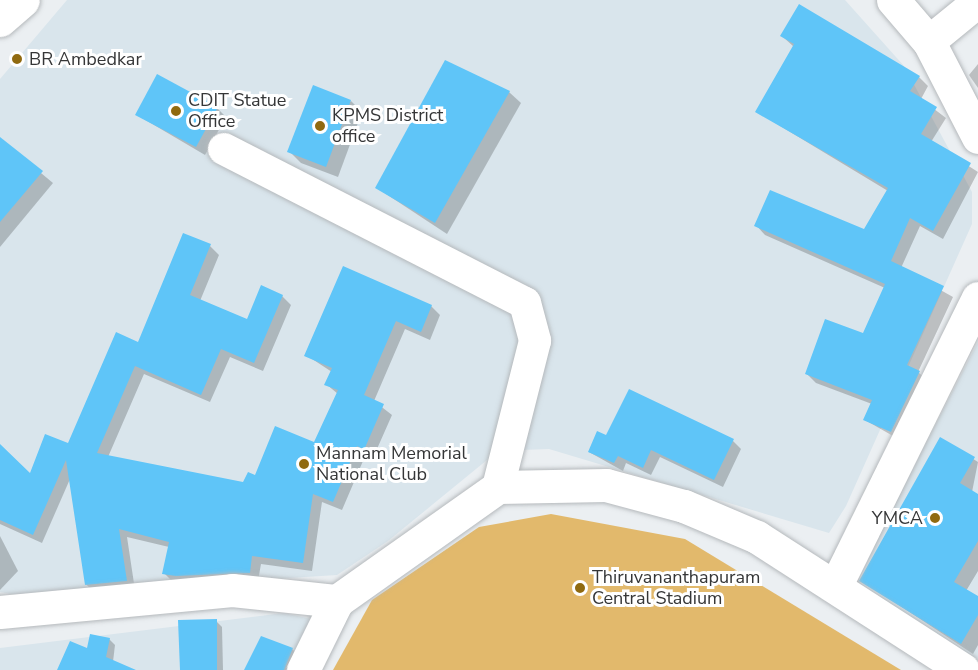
<!DOCTYPE html>
<style>
body{margin:0}
#map{position:relative;width:978px;height:670px;overflow:hidden;background:#ebeff2;font-family:"Nunito Sans",sans-serif}
div>[style]{position:absolute}
[style*='--x']{left:calc(var(--x)*1px);top:calc(var(--y)*1px);width:calc(var(--w)*1px);rotate:calc(var(--a)*1deg)}
.built>*{inset:0;background:#d9e5ec}
.green>*{inset:0;background:#e2b96c}
.shadow>*{inset:0;background:#0003}
.building>*{inset:0;background:#5fc5f8}
.roads{filter:drop-shadow(0 0 2px #b5b9bc) drop-shadow(0 0 2px #b5b9bc)}
.street>*{height:32px;margin:-16px;padding:0 16px;transform-origin:16px;border-radius:16px;background:#fff}
.secondary>*{height:33px;margin:-16.5px;padding:0 16.5px;transform-origin:16.5px;border-radius:16.5px;background:#fff}
.dots>*{width:16px;height:16px;translate:-50% -50%;box-sizing:border-box;border:3px solid #fff;border-radius:50%}
span{translate:-50% -50%;white-space:nowrap;text-align:center;line-height:1.15;-webkit-text-stroke:6px #fff;paint-order:stroke}
.poi-label{font-size:18px;color:#353637}
.left{translate:0 -50%;text-align:left}
.right{translate:-100% -50%;text-align:right}
</style>
<div id="map">
<div class="built">
<div style="clip-path:polygon(67px 0,845px 0,904px 66px,972px 192px,972px 224px,846px 506px,829px 533px,549px 449px,498px 451px,388px 541px,337px 575px,16px 595px,0 592px,0 79px)"></div>
<div style="clip-path:polygon(978px 342px,978px 664px,851px 588px)"></div>
<div style="clip-path:polygon(284px 613px,316px 620px,287px 670px,0 670px,0 648px)"></div>
</div>
<div class="green">
<div style="clip-path:polygon(551px 514px,685px 539px,901px 670px,333px 670px,372px 600px,479px 527px)"></div>
</div>
<div class="shadow">
<div style="clip-path:polygon(782px 36px,919px 77px,928px 86px,921px 99px,946px 118px,931px 142px,978px 172px,943px 239px,920px 226px,901px 268px,953px 297px,918px 372px,929px 382px,900px 440px,865px 420px,872px 404px,816px 383px,807px 374px,863px 335px,885px 288px,765px 235px,756px 225px,864px 231px,888px 191px,757px 112px,794px 47px)"></div>
<div style="clip-path:polygon(978px 64px,978px 88px,969px 75px)"></div>
<div style="clip-path:polygon(509px 92px,521px 103px,447px 234px,377px 188px)"></div>
<div style="clip-path:polygon(351px 101px,362px 112px,338px 177px,301px 163px,289px 151px)"></div>
<div style="clip-path:polygon(217px 108px,226px 117px,205px 155px,137px 115px)"></div>
<div style="clip-path:polygon(0 139px,53px 183px,0 247px)"></div>
<div style="clip-path:polygon(210px 246px,219px 255px,200px 301px,248px 321px,282px 296px,291px 305px,263px 371px,230px 357px,210px 402px,144px 374px,108px 457px,244px 484px,315px 444px,338px 394px,326px 384px,332px 372px,306px 355px,431px 306px,440px 315px,430px 340px,405px 329px,374px 401px,392px 415px,373px 458px,366px 454px,342px 510px,322px 502px,312px 571px,261px 564px,258px 581px,173px 582px,164px 573px,169px 547px,127px 537px,135px 590px,95px 594px,86px 584px,70px 479px,42px 543px,0 524px,0 446px,31px 476px,69px 445px)"></div>
<div style="clip-path:polygon(941px 439px,978px 462px,972px 492px,978px 496px,978px 571px,966px 591px,978px 598px,978px 645px,973px 654px,861px 580px)"></div>
<div style="clip-path:polygon(733px 441px,741px 449px,723px 487px,660px 457px,651px 475px,626px 463px,623px 471px,589px 452px)"></div>
<div style="clip-path:polygon(0 536px,18px 571px,0 590px)"></div>
<div style="clip-path:polygon(216px 621px,222px 627px,223px 670px,181px 670px)"></div>
<div style="clip-path:polygon(109px 639px,115px 645px,112px 670px,59px 670px)"></div>
<div style="clip-path:polygon(292px 649px,304px 660px,301px 670px,246px 670px)"></div>
</div>
<div class="building">
<div style="clip-path:polygon(799px 4px,920px 76px,910px 91px,937px 107px,921px 134px,971px 163px,933px 231px,910px 218px,891px 261px,944px 286px,907px 365px,920px 371px,891px 432px,863px 420px,872px 400px,805px 374px,825px 319px,863px 333px,885px 284px,754px 226px,770px 190px,864px 229px,888px 188px,755px 112px,794px 44px,780px 36px)"></div>
<div style="clip-path:polygon(445px 60px,510px 91px,435px 223px,375px 188px)"></div>
<div style="clip-path:polygon(157px 74px,218px 107px,196px 147px,135px 115px)"></div>
<div style="clip-path:polygon(313px 85px,351px 100px,326px 167px,287px 152px)"></div>
<div style="clip-path:polygon(0 137px,43px 171px,0 222px)"></div>
<div style="clip-path:polygon(183px 233px,211px 244px,190px 295px,247px 319px,261px 285px,283px 295px,254px 363px,221px 349px,201px 395px,135px 366px,97px 453px,243px 482px,248px 472px,255px 475px,275px 426px,314px 442px,338px 390px,324px 385px,332px 368px,304px 356px,343px 266px,432px 305px,421px 332px,396px 321px,364px 395px,384px 404px,364px 450px,357px 446px,333px 502px,313px 494px,303px 563px,252px 556px,250px 573px,176px 576px,162px 574px,169px 542px,119px 529px,127px 581px,85px 585px,66px 460px,33px 535px,0 520px,0 444px,30px 473px,45px 434px,68px 443px,116px 332px,138px 342px)"></div>
<div style="clip-path:polygon(629px 389px,734px 439px,714px 480px,651px 450px,643px 468px,618px 456px,614px 463px,588px 452px,597px 431px,606px 435px)"></div>
<div style="clip-path:polygon(940px 437px,975px 457px,960px 483px,978px 494px,978px 541px,954px 582px,978px 596px,978px 615px,961px 644px,859px 581px)"></div>
<div style="clip-path:polygon(217px 619px,217px 670px,180px 670px,178px 620px)"></div>
<div style="clip-path:polygon(90px 634px,110px 638px,106px 657px,136px 670px,57px 670px,70px 641px,87px 648px)"></div>
<div style="clip-path:polygon(261px 636px,293px 648px,284px 670px,244px 670px)"></div>
</div>
<div class="roads">
<div class="street">
<div style="--x:929;--y:42;--w:63;--a:-39.2"></div>
<div style="--x:224;--y:149;--w:338;--a:27.1"></div>
<div style="--x:525;--y:303;--w:39;--a:75"></div>
<div style="--x:535;--y:341;--w:151;--a:104.2"></div>
</div>
<div class="secondary">
<div style="--x:893;--y:0;--w:55;--a:49.4"></div>
<div style="--x:929;--y:42;--w:107;--a:62.7"></div>
<div style="--x:0;--y:20;--w:30;--a:-41"></div>
<div style="--x:836;--y:585;--w:320;--a:-63.7"></div>
<div style="--x:0;--y:612;--w:233;--a:-5.4"></div>
<div style="--x:232;--y:590;--w:106;--a:6"></div>
<div style="--x:337;--y:601;--w:197;--a:-35.3"></div>
<div style="--x:498;--y:487;--w:108;--a:-1.1"></div>
<div style="--x:606;--y:485;--w:81;--a:15.1"></div>
<div style="--x:684;--y:506;--w:79;--a:23"></div>
<div style="--x:757;--y:537;--w:245;--a:32.8"></div>
<div style="--x:303;--y:670;--w:77;--a:-63.8"></div>
</div>
</div>
<div class="dots">
<div style="left:17px;top:59px;background:#906a10"></div>
<div style="left:176px;top:111px;background:#906a10"></div>
<div style="left:320px;top:126px;background:#906a10"></div>
<div style="left:304px;top:464px;background:#906a10"></div>
<div style="left:935px;top:518px;background:#906a10"></div>
<div style="left:580px;top:588px;background:#906a10"></div>
</div>
<div class="poi-label">
<span class="left" style="left:29px;top:59px">BR Ambedkar</span>
<span class="left" style="left:188px;top:111px">CDIT Statue<br>Office</span>
<span class="left" style="left:332px;top:126px">KPMS District<br>office</span>
<span class="left" style="left:316px;top:464px">Mannam Memorial<br>National Club</span>
<span class="right" style="left:923px;top:518px">YMCA</span>
<span class="left" style="left:592px;top:588px">Thiruvananthapuram<br>Central Stadium</span>
</div>
</div>
